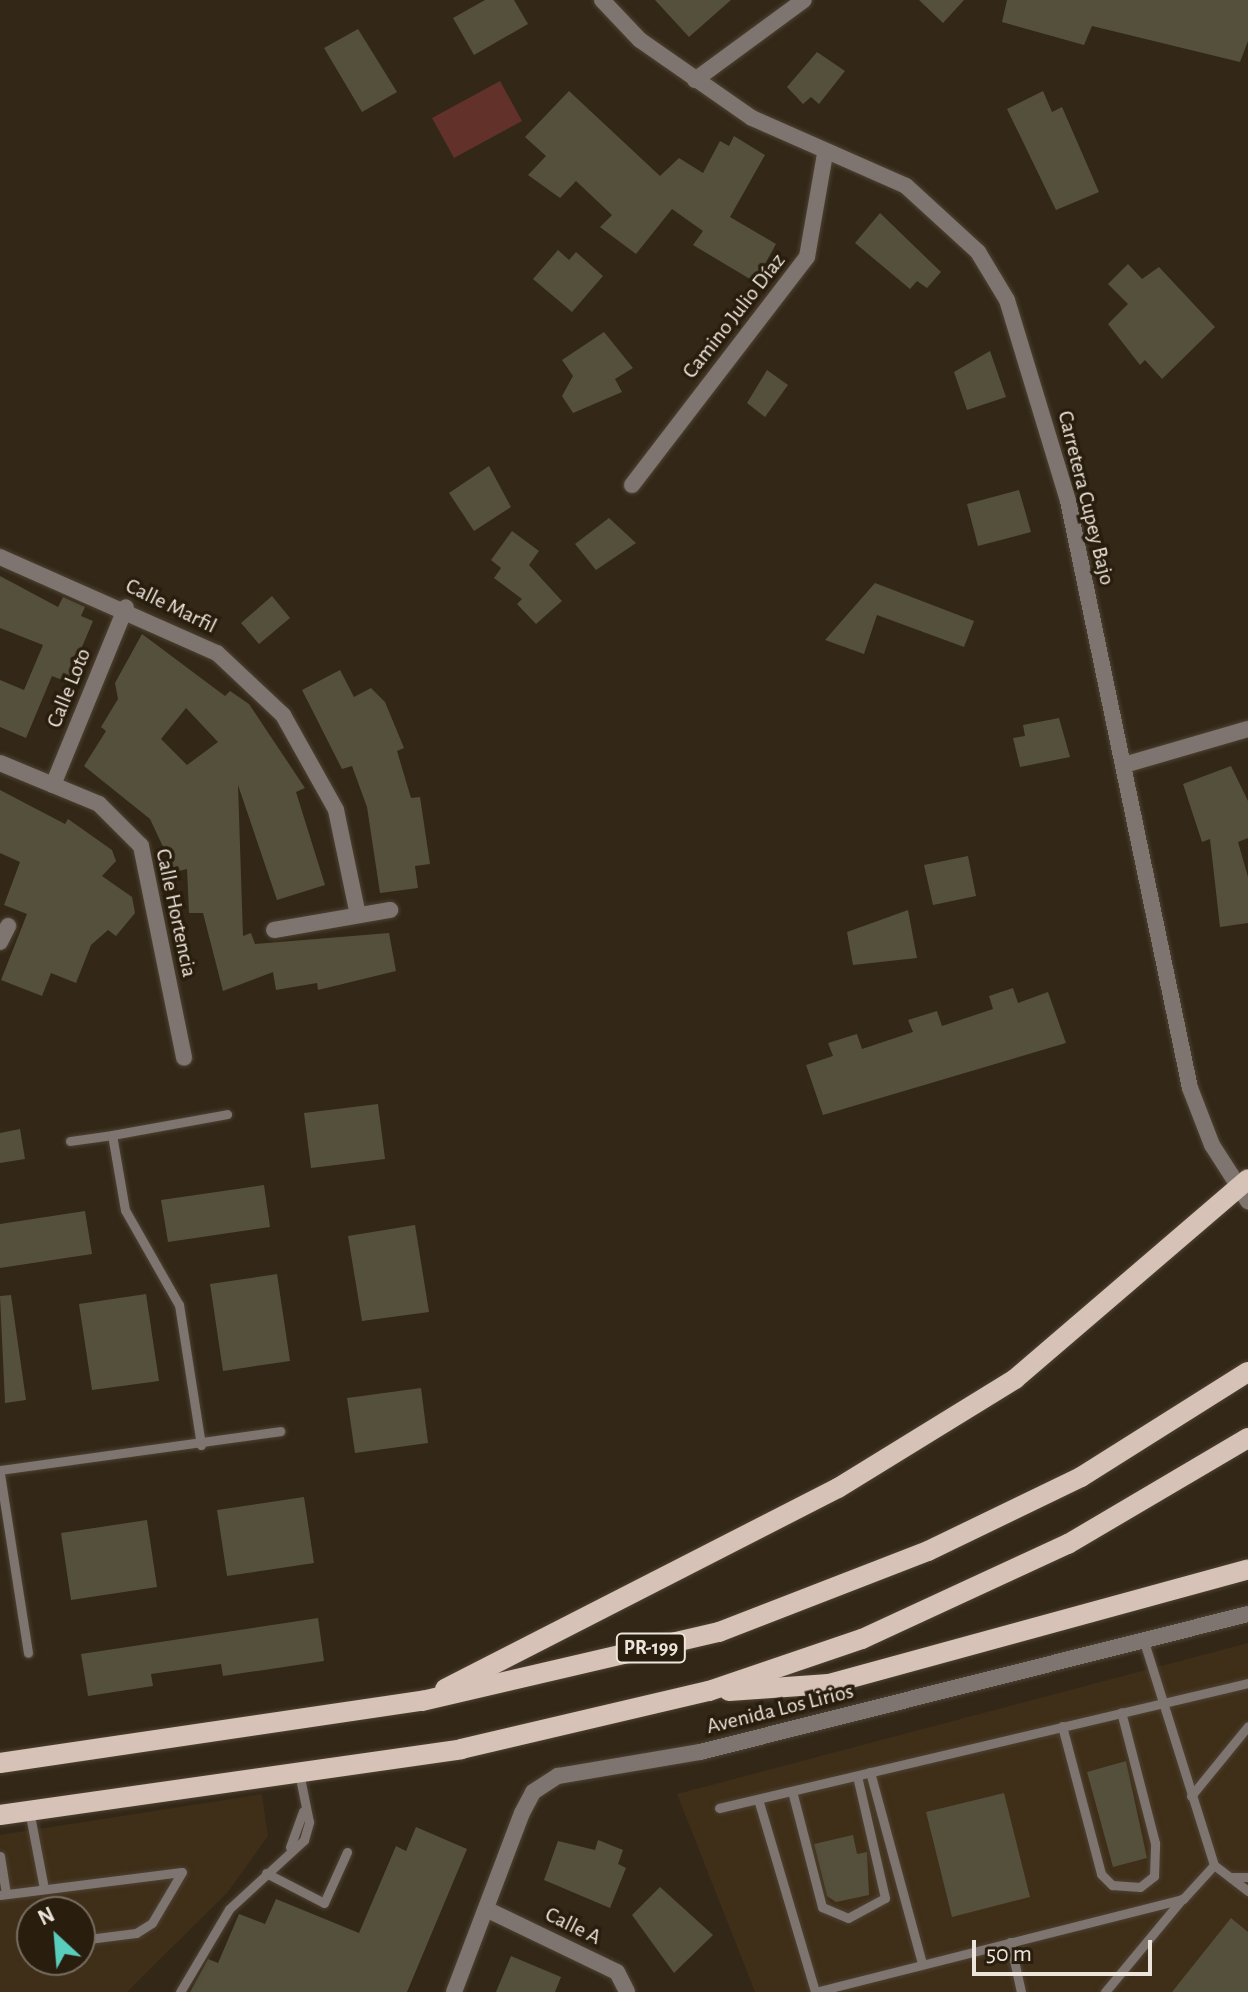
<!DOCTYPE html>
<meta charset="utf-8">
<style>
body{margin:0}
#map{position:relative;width:1248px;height:1992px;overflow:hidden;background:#332717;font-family:"Alegreya Sans",sans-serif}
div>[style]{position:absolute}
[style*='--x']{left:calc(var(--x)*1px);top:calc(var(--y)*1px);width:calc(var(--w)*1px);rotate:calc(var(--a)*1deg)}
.built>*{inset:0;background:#3f2e18}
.green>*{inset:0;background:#61312a}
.building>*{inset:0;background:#55503c}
.roads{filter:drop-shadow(0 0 2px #4d4232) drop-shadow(0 0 2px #4d4232)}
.service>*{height:9px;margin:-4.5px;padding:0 4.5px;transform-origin:4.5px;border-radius:4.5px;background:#7f7570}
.minor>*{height:16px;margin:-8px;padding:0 8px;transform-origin:8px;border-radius:8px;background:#7f7570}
.tertiary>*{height:16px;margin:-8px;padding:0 8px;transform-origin:8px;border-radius:8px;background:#7f7570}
.primary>*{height:20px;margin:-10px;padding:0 10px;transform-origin:10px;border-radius:10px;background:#d6c2b7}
span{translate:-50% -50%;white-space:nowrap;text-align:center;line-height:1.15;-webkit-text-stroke:7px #291d0e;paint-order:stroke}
.shield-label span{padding:2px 6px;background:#291d0e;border:2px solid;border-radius:6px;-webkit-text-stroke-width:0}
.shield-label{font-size:20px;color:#ede5db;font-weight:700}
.street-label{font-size:22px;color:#ede5db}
.north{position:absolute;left:16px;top:1896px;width:80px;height:80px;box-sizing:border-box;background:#291d0e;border:2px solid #776d60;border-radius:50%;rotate:334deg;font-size:22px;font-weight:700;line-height:32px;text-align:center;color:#ede5db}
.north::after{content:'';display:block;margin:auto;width:28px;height:36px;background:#5acebd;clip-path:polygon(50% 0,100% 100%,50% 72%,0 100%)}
.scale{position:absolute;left:972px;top:1940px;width:180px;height:36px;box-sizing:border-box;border:4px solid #ede5db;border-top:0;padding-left:10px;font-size:24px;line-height:28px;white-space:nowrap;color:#ede5db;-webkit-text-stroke:6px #291d0e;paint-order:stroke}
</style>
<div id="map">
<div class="built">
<div style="clip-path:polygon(1248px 1643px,1248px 1992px,755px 1992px,677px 1794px)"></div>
<div style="clip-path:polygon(evenodd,262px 1794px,268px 1836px,227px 1893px,127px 1992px,0 1992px,0 1835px,262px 1794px,32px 1912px,80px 1912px,80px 1960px,32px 1960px,32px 1912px)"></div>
</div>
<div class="green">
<div style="clip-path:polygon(500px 81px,522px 121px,454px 158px,432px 118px)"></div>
</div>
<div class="building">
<div style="clip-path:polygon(485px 0,514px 0,528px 24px,474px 55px,453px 18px)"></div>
<div style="clip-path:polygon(655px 0,731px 0,689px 37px)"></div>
<div style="clip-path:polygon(919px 0,964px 0,943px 23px)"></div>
<div style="clip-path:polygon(1007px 0,1248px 0,1248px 41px,1240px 62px,1092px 26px,1084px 45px,1002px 22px)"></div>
<div style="clip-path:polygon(358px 29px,397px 92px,362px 112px,324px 48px)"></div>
<div style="clip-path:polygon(817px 52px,845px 71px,819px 104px,811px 97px,803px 104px,787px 87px)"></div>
<div style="clip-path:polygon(569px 91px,660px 176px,679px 158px,703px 173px,720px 141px,729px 146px,734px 136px,765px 155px,730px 217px,776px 244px,755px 282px,693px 245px,703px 231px,672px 209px,636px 254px,600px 227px,612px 215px,576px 181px,560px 198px,528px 175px,546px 156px,525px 137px)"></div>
<div style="clip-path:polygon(1043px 91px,1052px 112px,1062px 107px,1099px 192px,1056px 210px,1007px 109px)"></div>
<div style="clip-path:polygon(880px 213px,941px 272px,927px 288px,917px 281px,910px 289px,855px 243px)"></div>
<div style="clip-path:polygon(558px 250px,569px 260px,576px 252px,603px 276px,572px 312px,533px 279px)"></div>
<div style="clip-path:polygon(1128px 264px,1142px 279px,1159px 267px,1215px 327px,1162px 379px,1145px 360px,1140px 365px,1108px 324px,1128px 304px,1108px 284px)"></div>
<div style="clip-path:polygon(604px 332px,633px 368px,615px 379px,622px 392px,573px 413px,562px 396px,573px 376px,562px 360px)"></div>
<div style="clip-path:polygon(990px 351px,1006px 397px,967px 410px,954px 372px)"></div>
<div style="clip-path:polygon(767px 370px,788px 385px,765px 417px,747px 403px)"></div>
<div style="clip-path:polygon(489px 466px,511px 507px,474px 531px,449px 493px)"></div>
<div style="clip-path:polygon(1019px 490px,1031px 532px,978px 546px,967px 504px)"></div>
<div style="clip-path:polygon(609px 518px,636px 543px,596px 570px,575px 544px)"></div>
<div style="clip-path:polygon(512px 531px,539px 551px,529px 565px,562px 601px,536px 624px,517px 604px,522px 599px,494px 578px,501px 568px,491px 560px)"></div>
<div style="clip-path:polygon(0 576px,58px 607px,63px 597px,85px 607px,81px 616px,93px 621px,67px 682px,52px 676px,26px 738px,0 727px,0 680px,24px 690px,43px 645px,0 628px)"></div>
<div style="clip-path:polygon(875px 583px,974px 621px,964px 647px,877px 615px,864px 654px,825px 640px)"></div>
<div style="clip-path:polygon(272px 596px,290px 618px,259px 644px,241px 623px)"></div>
<div style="clip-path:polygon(evenodd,142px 634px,225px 696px,230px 691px,249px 704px,305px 788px,296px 792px,325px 885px,277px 900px,238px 785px,243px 936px,251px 933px,255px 944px,389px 933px,396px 971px,318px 990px,317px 983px,276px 990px,273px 972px,223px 991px,203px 913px,189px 913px,187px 869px,175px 872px,150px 819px,84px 766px,106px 731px,101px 727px,118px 699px,115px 683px,142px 634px,186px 708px,218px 742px,187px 765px,161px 739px,186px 708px)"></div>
<div style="clip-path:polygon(340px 670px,354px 697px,371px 688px,385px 702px,404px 748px,397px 751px,411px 798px,420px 797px,430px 864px,415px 866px,418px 888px,380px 893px,367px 807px,352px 766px,342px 769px,302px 690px)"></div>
<div style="clip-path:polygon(1059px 718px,1070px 757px,1020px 767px,1013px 738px,1025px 736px,1023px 725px)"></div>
<div style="clip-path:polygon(1231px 766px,1248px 801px,1248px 838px,1238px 842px,1248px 877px,1248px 923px,1220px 927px,1210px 839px,1202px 842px,1183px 784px)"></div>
<div style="clip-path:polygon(0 790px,65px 824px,68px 819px,112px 850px,116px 861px,102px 876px,132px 897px,135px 913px,116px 936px,108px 930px,91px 945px,76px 983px,51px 973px,42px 996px,1px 980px,27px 914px,4px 905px,20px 862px,0 853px)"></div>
<div style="clip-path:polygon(968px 856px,976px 896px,933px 905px,924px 865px)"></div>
<div style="clip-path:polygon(908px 910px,917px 958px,853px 965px,847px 932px)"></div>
<div style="clip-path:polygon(1013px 988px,1018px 1003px,1048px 992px,1066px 1043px,823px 1115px,806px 1065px,833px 1056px,828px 1043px,857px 1034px,862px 1049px,913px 1032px,908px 1020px,937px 1011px,942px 1026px,993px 1009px,989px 996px)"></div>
<div style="clip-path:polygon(378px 1104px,385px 1159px,311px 1168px,304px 1113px)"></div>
<div style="clip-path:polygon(20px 1129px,25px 1159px,0 1163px,0 1133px)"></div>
<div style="clip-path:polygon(264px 1185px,270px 1227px,168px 1242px,161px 1200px)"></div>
<div style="clip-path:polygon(85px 1211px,92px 1254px,0 1268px,0 1224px)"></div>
<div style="clip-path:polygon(415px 1225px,429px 1312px,362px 1321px,348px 1236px)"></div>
<div style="clip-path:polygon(277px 1274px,290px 1361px,223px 1371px,210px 1284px)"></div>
<div style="clip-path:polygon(146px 1294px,159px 1381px,92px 1390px,79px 1304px)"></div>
<div style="clip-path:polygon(11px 1295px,26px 1400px,5px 1403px,0 1296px)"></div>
<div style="clip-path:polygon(421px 1388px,428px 1443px,355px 1453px,347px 1398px)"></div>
<div style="clip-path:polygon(304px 1497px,314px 1563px,227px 1576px,217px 1510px)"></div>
<div style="clip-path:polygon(147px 1520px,157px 1587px,71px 1600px,61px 1533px)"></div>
<div style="clip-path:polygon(318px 1618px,324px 1661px,223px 1676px,221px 1664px,151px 1674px,153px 1686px,88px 1696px,81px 1654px)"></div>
<div style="clip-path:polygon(1126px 1761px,1147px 1858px,1113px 1867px,1087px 1772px)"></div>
<div style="clip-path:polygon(1004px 1793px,1030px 1897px,952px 1917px,926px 1812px)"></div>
<div style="clip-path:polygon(416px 1827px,467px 1849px,407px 1992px,190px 1992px,208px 1959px,218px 1963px,239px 1914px,265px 1924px,276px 1899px,359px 1933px,396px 1846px,406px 1851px)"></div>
<div style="clip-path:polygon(853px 1835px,857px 1854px,867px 1852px,869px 1895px,836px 1902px,827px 1896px,814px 1844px)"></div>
<div style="clip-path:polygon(598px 1840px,623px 1850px,618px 1864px,626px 1868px,610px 1908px,544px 1880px,558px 1841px,595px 1850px)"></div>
<div style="clip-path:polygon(660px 1887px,713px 1935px,674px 1973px,632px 1915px)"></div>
<div style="clip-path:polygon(1231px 1918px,1248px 1932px,1248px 1992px,1172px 1992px)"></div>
<div style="clip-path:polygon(511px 1956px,561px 1977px,555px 1992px,496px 1992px)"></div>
</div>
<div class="roads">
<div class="service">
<div style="--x:70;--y:1141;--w:42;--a:-8.1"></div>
<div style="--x:201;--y:1445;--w:142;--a:-98.9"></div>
<div style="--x:179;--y:1305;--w:109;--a:-119.6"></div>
<div style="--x:125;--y:1210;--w:76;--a:-99.8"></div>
<div style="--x:112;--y:1135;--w:117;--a:-10.3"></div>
<div style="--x:0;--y:1470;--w:283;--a:-7.9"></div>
<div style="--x:0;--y:1474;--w:181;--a:81.1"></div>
<div style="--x:1062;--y:1726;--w:153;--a:75.2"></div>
<div style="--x:1101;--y:1874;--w:16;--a:45"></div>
<div style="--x:1112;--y:1885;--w:28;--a:4"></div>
<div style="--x:1140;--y:1887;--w:18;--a:-38"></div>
<div style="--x:1154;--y:1876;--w:33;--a:-88"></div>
<div style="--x:1155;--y:1843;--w:135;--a:-104.5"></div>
<div style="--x:870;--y:1772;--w:198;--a:74.8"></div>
<div style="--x:792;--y:1791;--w:120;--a:75.5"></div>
<div style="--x:822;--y:1907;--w:28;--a:23"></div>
<div style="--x:848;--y:1918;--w:42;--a:-28.4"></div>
<div style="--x:885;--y:1898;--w:125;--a:-102.9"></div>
<div style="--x:1191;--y:1796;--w:90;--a:-50.8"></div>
<div style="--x:758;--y:1799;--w:201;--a:73.5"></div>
<div style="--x:719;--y:1808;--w:544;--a:-13.29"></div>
<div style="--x:29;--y:1810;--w:80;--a:79.2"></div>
<div style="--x:290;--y:1847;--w:38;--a:-70"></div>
<div style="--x:0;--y:1856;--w:38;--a:81"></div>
<div style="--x:1214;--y:1865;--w:43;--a:37.4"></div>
<div style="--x:266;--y:1873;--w:65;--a:27.3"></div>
<div style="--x:324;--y:1903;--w:56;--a:-65.7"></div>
<div style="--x:1230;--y:1877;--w:18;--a:0"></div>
<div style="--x:0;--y:1895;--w:183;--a:-7.2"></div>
<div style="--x:182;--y:1872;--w:59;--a:120.5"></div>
<div style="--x:152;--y:1923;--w:19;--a:148"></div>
<div style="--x:136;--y:1933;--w:56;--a:172.9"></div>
<div style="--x:1010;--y:1942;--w:51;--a:77.6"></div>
<div style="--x:180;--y:1992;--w:96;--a:-59.4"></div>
<div style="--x:229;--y:1909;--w:102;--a:-42.6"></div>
<div style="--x:304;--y:1840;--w:19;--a:-74"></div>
<div style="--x:309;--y:1822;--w:50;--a:-101.5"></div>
<div style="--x:815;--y:1992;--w:380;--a:-14.2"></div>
<div style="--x:1183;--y:1899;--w:46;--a:-47.6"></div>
<div style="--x:1214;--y:1865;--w:237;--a:-107.4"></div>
<div style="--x:1105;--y:1992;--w:121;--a:-50.4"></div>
</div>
<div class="minor">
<div style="--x:695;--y:80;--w:135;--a:-36.3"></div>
<div style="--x:632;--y:485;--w:287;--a:-52.5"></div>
<div style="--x:807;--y:257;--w:105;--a:-80.1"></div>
<div style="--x:0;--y:557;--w:237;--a:23.9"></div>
<div style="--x:217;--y:653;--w:91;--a:43.2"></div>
<div style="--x:283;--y:715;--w:109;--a:60.8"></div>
<div style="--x:336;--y:810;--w:107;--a:78.2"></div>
<div style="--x:0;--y:763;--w:107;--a:22.5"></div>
<div style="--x:99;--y:804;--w:59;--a:45"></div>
<div style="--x:141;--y:846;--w:216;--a:78.5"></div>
<div style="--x:1124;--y:765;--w:129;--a:-16.2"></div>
<div style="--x:53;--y:785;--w:192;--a:-67.7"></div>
<div style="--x:274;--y:930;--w:118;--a:-9.8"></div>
<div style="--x:0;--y:942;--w:18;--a:-63"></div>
<div style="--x:488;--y:1910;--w:143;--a:25.7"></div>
<div style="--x:617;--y:1972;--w:22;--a:63"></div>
<div style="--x:454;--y:1992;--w:191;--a:-69.2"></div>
<div style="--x:522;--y:1813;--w:24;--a:-62"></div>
<div style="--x:533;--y:1792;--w:30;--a:-33"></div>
<div style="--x:558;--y:1776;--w:144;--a:-9.6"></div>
<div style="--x:700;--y:1752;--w:565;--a:-14.13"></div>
</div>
<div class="tertiary">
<div style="--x:602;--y:0;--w:55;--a:46.5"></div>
<div style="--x:640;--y:40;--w:136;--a:34.9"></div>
<div style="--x:752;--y:118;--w:168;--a:23.8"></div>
<div style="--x:906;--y:186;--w:98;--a:42.5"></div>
<div style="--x:978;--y:252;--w:56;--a:58.9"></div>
<div style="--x:1007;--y:300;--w:210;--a:73.1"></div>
<div style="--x:1068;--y:501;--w:600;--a:78.26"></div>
<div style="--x:1190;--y:1088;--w:61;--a:68.9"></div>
<div style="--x:1212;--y:1145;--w:67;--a:57.3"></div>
</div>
<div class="primary">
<div style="--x:445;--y:1689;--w:441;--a:-27.1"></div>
<div style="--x:838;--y:1488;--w:208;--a:-31.6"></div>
<div style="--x:1015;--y:1379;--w:307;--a:-40.6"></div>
<div style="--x:729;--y:1691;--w:100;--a:-4"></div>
<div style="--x:829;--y:1684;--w:434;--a:-15.3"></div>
<div style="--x:0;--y:1763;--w:427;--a:-8.4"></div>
<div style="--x:422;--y:1701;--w:305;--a:-13.1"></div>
<div style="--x:719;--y:1632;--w:224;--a:-21.2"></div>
<div style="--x:928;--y:1551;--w:170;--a:-25.8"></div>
<div style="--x:1081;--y:1477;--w:197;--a:-32.2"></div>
<div style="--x:0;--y:1815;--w:466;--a:-8.1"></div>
<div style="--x:461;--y:1749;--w:255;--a:-13.2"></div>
<div style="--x:709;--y:1691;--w:162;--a:-18.8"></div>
<div style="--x:862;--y:1639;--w:227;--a:-24.8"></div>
<div style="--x:1068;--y:1544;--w:209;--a:-30.5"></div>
</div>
</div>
<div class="shield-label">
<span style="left:651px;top:1648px">PR-199</span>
</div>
<div class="street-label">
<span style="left:734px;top:316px;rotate:-52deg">Camino Julio Díaz</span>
<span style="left:1086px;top:498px;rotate:76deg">Carretera Cupey Bajo</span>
<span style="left:171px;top:606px;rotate:26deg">Calle Marfil</span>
<span style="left:69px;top:688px;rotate:-68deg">Calle Loto</span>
<span style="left:176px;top:913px;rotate:78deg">Calle Hortencia</span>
<span style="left:780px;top:1709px;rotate:-14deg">Avenida Los Lirios</span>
<span style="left:573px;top:1926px;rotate:26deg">Calle A</span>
</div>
<div class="north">N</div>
<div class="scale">50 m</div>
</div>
